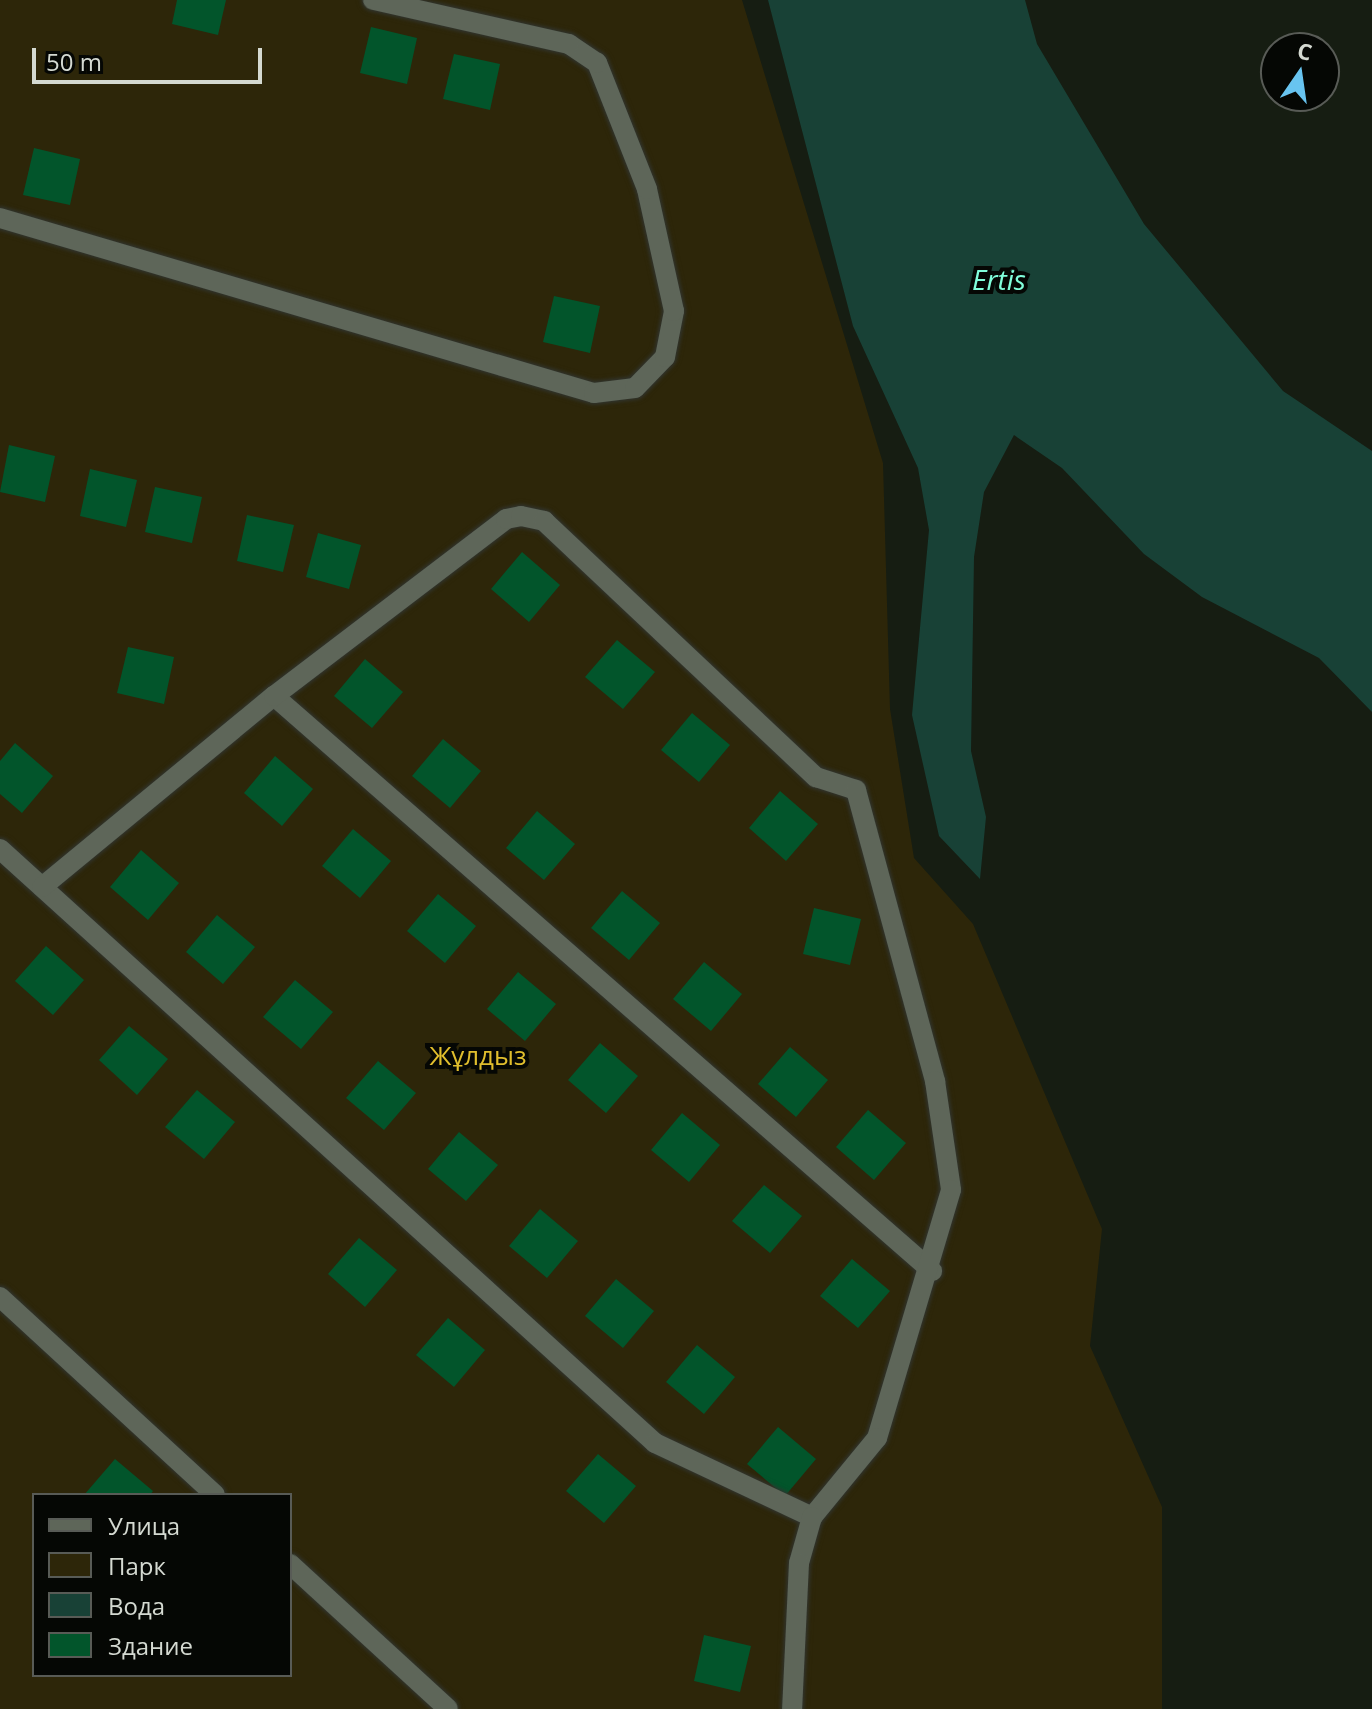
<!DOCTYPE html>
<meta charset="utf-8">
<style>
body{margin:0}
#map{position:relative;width:1372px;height:1709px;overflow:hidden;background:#161d12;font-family:"Open Sans",sans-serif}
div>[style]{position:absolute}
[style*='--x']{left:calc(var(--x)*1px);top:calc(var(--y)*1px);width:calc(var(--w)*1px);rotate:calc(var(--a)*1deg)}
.green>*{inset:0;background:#2d2609}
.water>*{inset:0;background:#184136}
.building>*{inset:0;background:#02552b}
.roads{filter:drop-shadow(0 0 2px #313530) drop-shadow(0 0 2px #313530)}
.street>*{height:20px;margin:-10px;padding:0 10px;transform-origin:10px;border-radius:10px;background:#5e6659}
span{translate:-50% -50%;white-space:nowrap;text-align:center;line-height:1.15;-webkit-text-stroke:8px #050704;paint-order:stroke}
.park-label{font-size:26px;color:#e0be2d}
.water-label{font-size:28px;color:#81fedb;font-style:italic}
.legend{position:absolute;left:32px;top:1493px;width:260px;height:184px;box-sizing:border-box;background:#050704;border:2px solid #585b56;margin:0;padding:10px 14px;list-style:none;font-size:24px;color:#d4d9d1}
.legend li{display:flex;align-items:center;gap:16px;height:40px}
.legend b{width:40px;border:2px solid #585b56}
.north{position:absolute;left:1260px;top:32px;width:80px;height:80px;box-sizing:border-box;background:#050704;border:2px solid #585b56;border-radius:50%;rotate:13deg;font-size:22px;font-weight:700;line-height:32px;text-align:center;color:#d4d9d1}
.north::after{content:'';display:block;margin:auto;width:28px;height:36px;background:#68c4f0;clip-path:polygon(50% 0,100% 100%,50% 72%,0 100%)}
.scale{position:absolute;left:32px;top:48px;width:230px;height:36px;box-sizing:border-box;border:4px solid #d4d9d1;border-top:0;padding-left:10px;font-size:24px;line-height:28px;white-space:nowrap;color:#d4d9d1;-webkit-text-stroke:6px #050704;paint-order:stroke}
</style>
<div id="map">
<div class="green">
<div style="clip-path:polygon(evenodd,0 0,742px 0,883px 463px,890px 709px,914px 858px,973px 924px,1102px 1229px,1090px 1346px,1162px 1507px,1162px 1709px,0 1709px,0 0,34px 1495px,290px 1495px,290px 1675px,34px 1675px,34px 1495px)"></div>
</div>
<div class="water">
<div style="clip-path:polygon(768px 0,1025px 0,1037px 44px,1144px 224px,1283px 391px,1372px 451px,1372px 712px,1319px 658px,1202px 597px,1144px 554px,1062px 468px,1014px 435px,984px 492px,974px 557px,971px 751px,986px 817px,980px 879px,939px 836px,912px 715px,929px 530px,918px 468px,853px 326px)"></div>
</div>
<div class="building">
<div style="clip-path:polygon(177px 0,226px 0,218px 35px,172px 24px)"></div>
<div style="clip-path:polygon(371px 27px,417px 38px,407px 84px,360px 73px)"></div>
<div style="clip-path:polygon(454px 54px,500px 64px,490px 110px,443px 99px)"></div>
<div style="clip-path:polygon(34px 148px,80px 159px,70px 205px,23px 195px)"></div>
<div style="clip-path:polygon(554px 296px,600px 306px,590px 353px,543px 342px)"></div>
<div style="clip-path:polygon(9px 445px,55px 456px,45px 502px,0 492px)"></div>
<div style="clip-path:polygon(90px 469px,137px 480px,126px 527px,80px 516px)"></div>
<div style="clip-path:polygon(155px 487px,202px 497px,192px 543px,145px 532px)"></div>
<div style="clip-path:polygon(247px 515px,294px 525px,283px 572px,237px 561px)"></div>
<div style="clip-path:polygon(318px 533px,361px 545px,349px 589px,306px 577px)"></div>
<div style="clip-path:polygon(522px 552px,560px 585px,529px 622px,491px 589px)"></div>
<div style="clip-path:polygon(617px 640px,655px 672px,623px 709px,585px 677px)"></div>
<div style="clip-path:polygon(128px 647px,174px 657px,164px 704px,117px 693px)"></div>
<div style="clip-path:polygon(365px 659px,403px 692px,372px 728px,334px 696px)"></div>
<div style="clip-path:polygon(692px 713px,730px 745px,699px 782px,661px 750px)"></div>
<div style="clip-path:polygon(443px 739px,481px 771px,450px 808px,412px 776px)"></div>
<div style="clip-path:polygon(15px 743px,53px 776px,22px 813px,0 794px,0 761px)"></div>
<div style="clip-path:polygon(275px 756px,313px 789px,282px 826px,244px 793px)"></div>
<div style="clip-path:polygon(780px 791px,818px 824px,786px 861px,749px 828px)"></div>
<div style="clip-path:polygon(537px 811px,575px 844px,544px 880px,506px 848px)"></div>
<div style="clip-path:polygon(353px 829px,391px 861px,360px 898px,322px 866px)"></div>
<div style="clip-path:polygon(141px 850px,179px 883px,148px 920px,110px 887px)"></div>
<div style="clip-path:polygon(622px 891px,660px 923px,629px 960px,591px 928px)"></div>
<div style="clip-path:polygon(438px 894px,476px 926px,445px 963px,407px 931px)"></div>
<div style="clip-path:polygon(814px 908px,861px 919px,850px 965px,803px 954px)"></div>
<div style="clip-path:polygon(217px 915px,255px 947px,223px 984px,186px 952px)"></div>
<div style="clip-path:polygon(46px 946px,84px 980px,53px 1015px,15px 981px)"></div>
<div style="clip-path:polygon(704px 962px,742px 994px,711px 1031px,673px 999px)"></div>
<div style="clip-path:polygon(518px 972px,556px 1004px,525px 1041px,487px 1009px)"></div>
<div style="clip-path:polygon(295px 980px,333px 1012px,301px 1049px,263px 1017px)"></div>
<div style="clip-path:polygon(129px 1026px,168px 1059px,137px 1095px,99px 1060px)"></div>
<div style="clip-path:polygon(600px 1043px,638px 1076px,606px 1113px,568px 1080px)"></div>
<div style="clip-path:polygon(790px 1047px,828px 1080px,796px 1117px,758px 1084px)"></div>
<div style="clip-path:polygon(378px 1061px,416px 1093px,384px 1130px,346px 1098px)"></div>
<div style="clip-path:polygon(197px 1090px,235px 1122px,204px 1159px,165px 1127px)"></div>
<div style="clip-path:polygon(868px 1110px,906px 1143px,874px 1180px,836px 1147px)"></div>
<div style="clip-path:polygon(682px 1113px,720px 1145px,689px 1182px,651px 1150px)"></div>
<div style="clip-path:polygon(459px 1132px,498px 1165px,466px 1201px,428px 1169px)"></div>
<div style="clip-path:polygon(764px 1185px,802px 1216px,770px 1253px,732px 1221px)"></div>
<div style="clip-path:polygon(540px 1209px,578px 1241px,547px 1278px,509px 1246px)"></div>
<div style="clip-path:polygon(359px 1238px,397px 1270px,365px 1307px,328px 1274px)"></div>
<div style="clip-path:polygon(852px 1259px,890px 1291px,858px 1328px,820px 1296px)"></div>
<div style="clip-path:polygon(616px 1279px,654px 1311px,623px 1348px,585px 1316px)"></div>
<div style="clip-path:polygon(448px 1318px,485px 1350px,454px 1387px,416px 1355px)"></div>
<div style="clip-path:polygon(697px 1345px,735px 1377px,704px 1414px,666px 1382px)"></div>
<div style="clip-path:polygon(778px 1427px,816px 1459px,785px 1496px,747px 1464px)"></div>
<div style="clip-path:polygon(598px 1454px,636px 1486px,604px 1523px,566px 1491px)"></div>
<div style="clip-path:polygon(115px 1459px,153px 1491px,150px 1495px,84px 1495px)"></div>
<div style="clip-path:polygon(704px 1635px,751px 1646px,740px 1692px,694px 1681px)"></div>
</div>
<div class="roads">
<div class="street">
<div style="--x:0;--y:218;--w:619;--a:16.42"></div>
<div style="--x:594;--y:393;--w:41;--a:-7"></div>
<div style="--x:635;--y:388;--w:43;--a:-45.9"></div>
<div style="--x:665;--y:357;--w:47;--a:-78.9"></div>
<div style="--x:674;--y:311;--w:125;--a:-102.5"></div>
<div style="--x:647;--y:189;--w:136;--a:-111.6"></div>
<div style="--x:597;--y:63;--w:34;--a:-146"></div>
<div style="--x:569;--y:44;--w:201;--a:-167.3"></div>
<div style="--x:274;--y:696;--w:874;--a:41.15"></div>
<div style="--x:0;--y:849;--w:884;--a:42.2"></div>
<div style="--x:655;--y:1443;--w:174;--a:25.2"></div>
<div style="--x:42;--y:887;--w:301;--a:-39.5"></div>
<div style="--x:274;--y:696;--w:292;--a:-37.3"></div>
<div style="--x:506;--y:519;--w:15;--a:-11"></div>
<div style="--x:521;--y:516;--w:24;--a:12"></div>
<div style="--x:544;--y:521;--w:374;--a:43.3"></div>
<div style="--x:816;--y:777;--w:42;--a:18"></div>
<div style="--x:856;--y:790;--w:302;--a:74.8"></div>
<div style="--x:935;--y:1081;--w:110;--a:81.6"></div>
<div style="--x:951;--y:1190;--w:259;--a:106.6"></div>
<div style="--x:877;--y:1438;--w:102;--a:129.4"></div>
<div style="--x:812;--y:1517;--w:48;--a:105.8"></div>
<div style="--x:799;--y:1563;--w:146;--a:92.7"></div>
<div style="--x:0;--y:1297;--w:292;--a:42.6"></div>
<div style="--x:290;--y:1564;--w:214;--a:42.5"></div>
</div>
</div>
<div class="park-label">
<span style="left:478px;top:1056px">Жұлдыз</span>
</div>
<div class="water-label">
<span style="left:999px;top:279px">Ertis</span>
</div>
<ul class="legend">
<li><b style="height:10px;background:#5e6659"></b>Улица</li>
<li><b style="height:22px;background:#2d2609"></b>Парк</li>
<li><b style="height:22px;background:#184136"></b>Вода</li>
<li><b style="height:22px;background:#02552b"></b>Здание</li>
</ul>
<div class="north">С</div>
<div class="scale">50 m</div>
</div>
